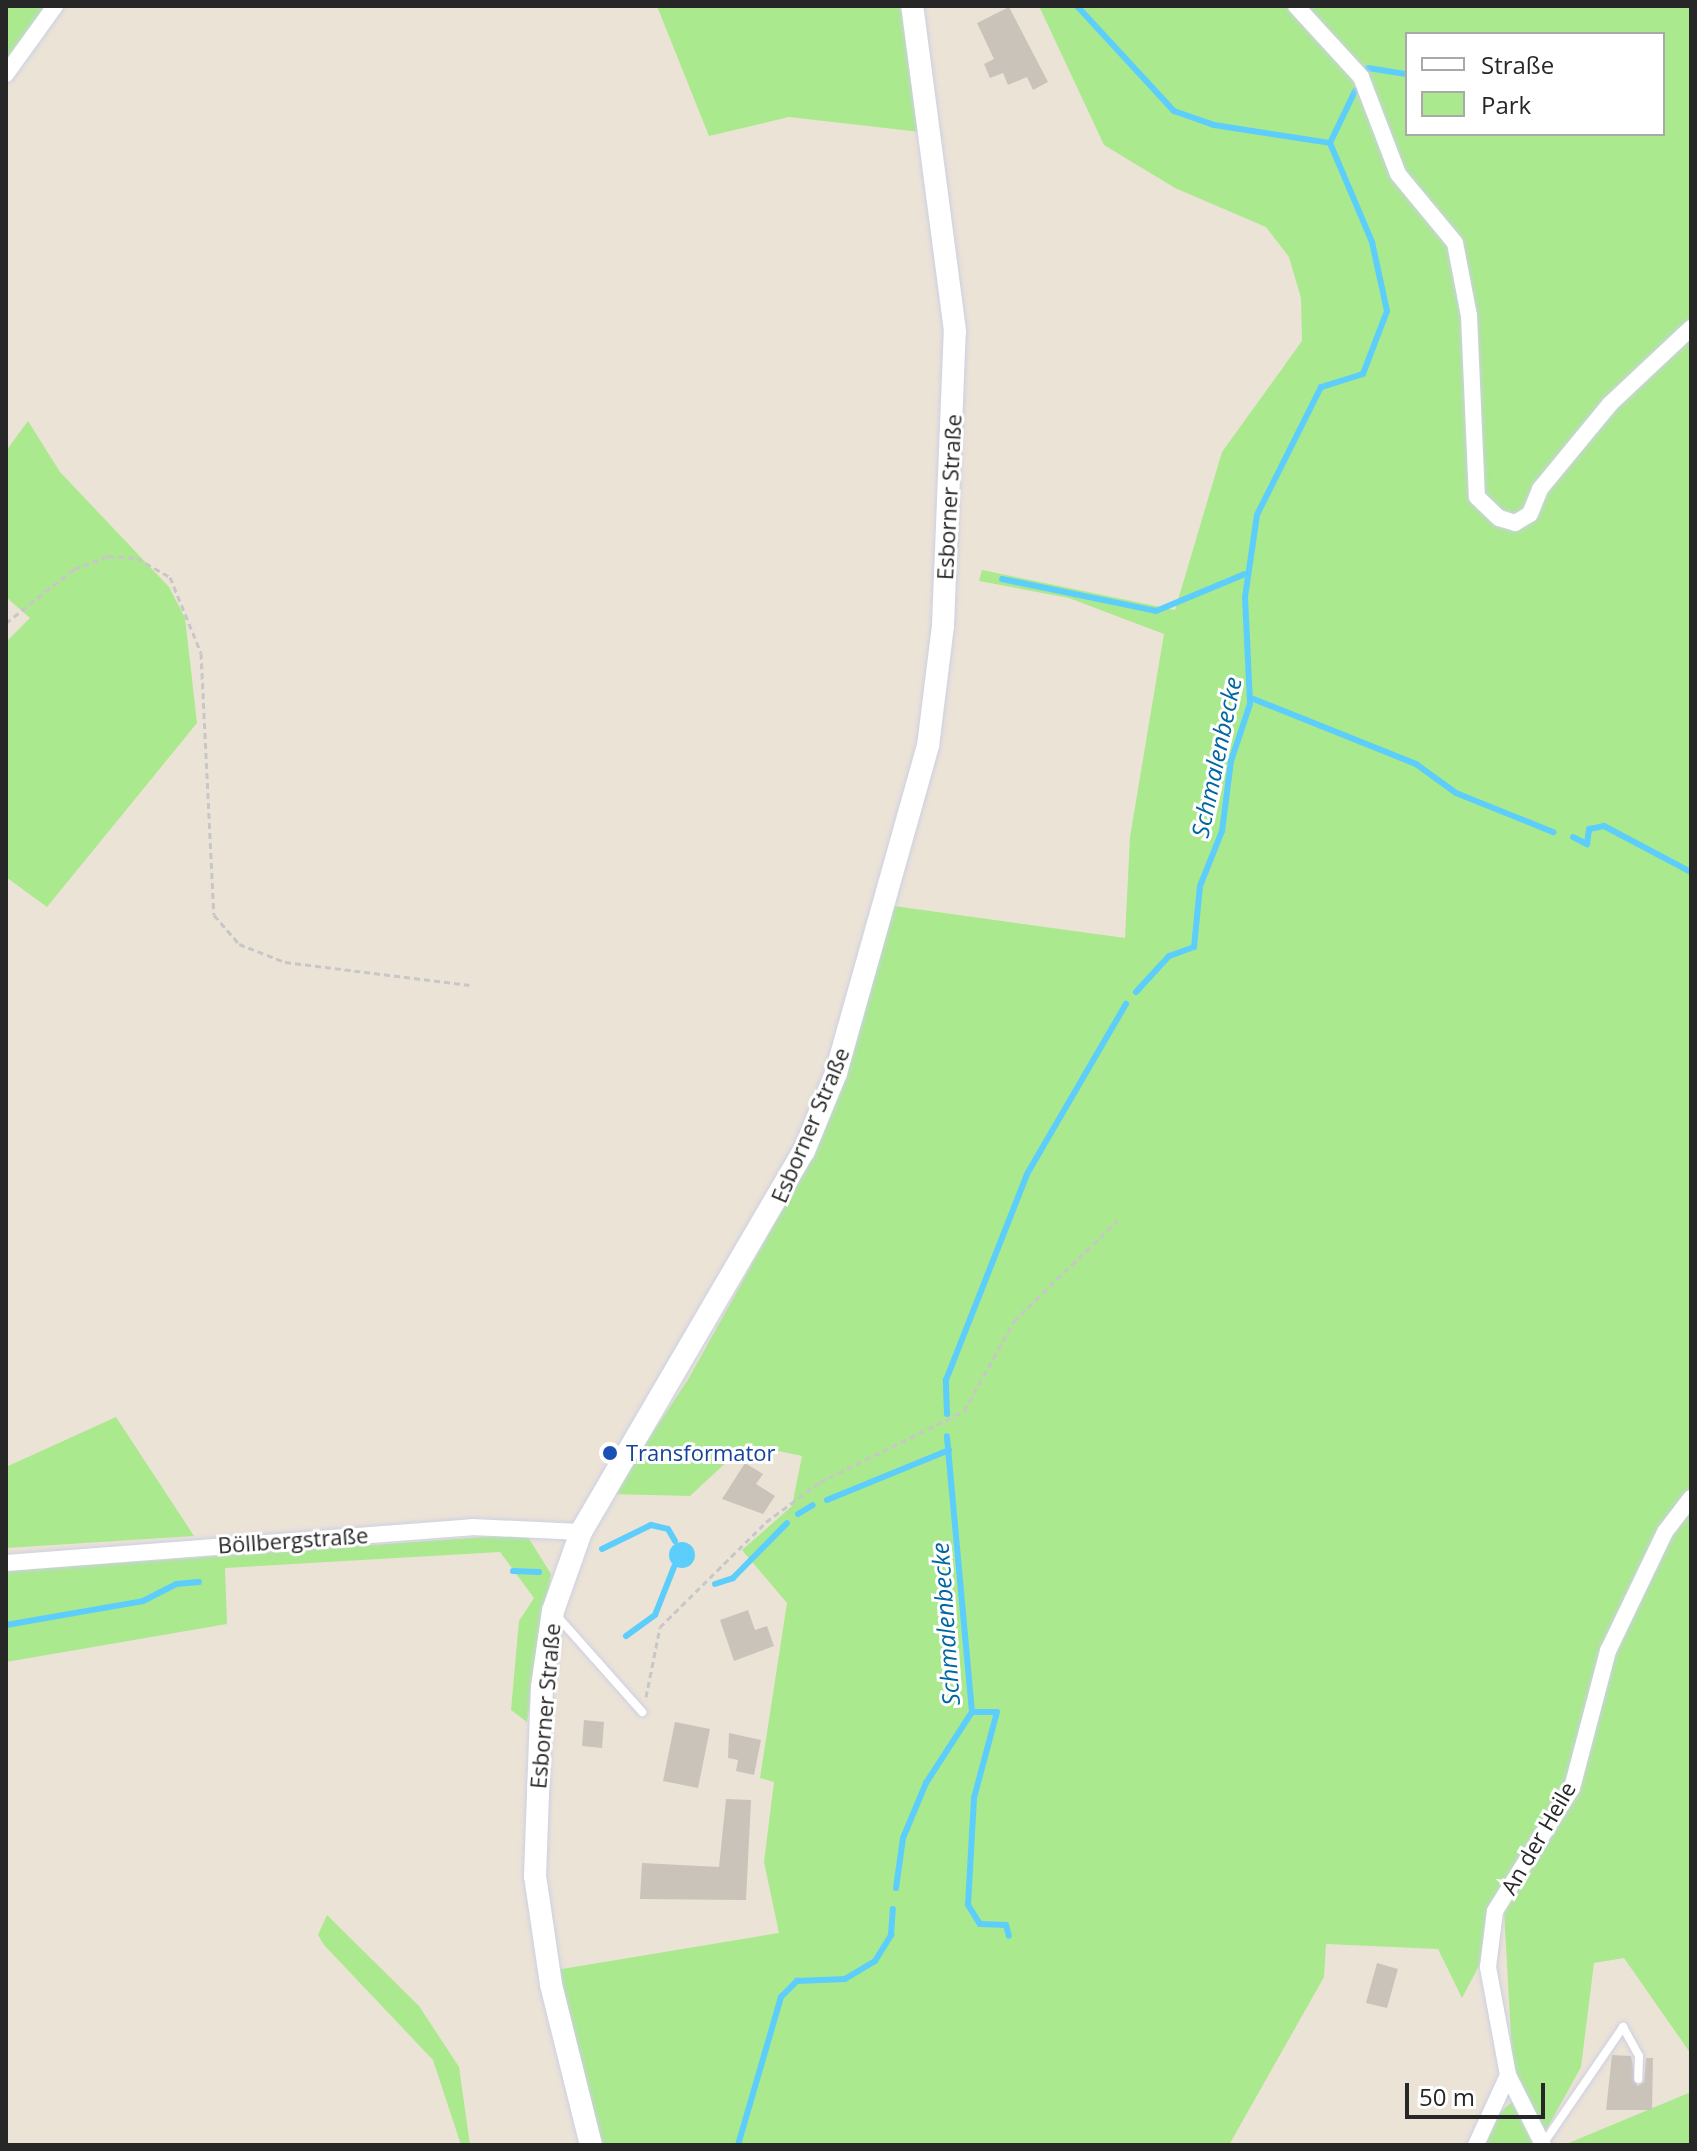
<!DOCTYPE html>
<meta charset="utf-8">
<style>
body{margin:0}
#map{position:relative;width:1697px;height:2151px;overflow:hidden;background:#ece3d7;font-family:"Open Sans",sans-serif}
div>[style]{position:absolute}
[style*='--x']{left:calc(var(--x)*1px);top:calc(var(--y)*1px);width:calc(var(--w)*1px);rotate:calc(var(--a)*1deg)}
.green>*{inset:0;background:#aae98d}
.water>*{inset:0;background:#5dcefb}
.round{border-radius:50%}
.stream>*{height:6px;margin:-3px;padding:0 3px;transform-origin:3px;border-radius:3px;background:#5dcefb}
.building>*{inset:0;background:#cac3ba}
.path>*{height:3px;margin-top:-1.5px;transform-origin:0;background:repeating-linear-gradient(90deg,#c7c7c7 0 6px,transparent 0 10px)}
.roads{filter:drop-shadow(0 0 2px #ccd0e3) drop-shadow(0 0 2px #ccd0e3)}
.service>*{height:8px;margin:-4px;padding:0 4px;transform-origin:4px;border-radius:4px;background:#fff}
.minor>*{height:16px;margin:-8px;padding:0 8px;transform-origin:8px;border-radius:8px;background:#fff}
.secondary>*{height:22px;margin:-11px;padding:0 11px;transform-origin:11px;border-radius:11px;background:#fff}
.dots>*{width:22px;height:22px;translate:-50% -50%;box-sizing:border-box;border:4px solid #fff;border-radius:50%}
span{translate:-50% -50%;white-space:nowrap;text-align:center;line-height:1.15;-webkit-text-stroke:6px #fff;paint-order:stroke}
.street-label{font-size:22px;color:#272727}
.transit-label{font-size:22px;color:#164399}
.left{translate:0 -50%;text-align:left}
.water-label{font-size:24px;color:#0067a3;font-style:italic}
.frame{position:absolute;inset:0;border:8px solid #272727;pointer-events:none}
.legend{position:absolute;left:1405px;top:32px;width:260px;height:104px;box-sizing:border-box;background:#fff;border:2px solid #a9a9a9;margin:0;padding:10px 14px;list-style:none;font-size:24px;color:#272727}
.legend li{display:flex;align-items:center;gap:16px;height:40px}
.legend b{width:40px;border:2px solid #a9a9a9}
.scale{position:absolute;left:1405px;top:2083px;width:140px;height:36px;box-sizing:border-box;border:4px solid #272727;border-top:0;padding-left:10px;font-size:24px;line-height:28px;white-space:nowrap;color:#272727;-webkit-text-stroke:6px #fff;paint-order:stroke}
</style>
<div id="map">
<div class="green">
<div style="clip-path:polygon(6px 6px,48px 6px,6px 65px)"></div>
<div style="clip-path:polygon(657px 6px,903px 6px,920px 132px,789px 117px,709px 136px)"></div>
<div style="clip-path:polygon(evenodd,1039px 6px,1691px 6px,1691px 2054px,1624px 1958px,1594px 1963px,1581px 2067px,1544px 2134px,1513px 2073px,1504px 1910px,1576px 1791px,1596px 1665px,1564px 1794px,1487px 1909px,1480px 1964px,1462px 1998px,1438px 1949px,1326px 1944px,1324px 1977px,1229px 2145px,598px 2145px,556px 1970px,779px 1933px,764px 1862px,774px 1782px,760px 1778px,787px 1603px,742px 1550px,792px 1506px,802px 1456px,746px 1444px,690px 1496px,612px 1494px,689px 1378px,798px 1181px,894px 906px,1125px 938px,1130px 837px,1164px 634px,1069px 598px,979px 581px,982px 570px,1175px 610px,1222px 452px,1302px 341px,1301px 298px,1289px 257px,1266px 227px,1175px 188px,1104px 145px,1039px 6px,1407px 34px,1663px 34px,1663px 134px,1407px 134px,1407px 34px)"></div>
<div style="clip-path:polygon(28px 421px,60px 472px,169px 587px,185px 618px,197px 723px,47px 907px,6px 877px,6px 642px,30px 618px,6px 597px,6px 451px)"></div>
<div style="clip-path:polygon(116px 1417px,194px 1536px,6px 1548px,6px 1467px)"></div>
<div style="clip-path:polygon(497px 1536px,528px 1537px,551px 1574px,527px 1722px,511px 1710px,519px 1621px,534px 1598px,500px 1552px,225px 1568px,227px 1624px,6px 1662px,6px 1571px)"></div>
<div style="clip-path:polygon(327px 1915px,419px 2006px,459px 2067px,470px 2145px,461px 2145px,433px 2060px,324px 1945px,318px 1935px)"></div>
<div style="clip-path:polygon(1691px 2092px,1691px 2145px,1564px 2145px)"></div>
<div style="clip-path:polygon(1512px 2102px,1536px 2145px,1482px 2145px,1492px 2119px)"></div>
</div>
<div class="water">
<div class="round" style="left:669px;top:1542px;width:26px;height:26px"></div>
</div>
<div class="stream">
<div style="--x:1077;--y:6;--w:143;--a:47.3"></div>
<div style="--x:1174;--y:111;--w:42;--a:19.3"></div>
<div style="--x:1214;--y:125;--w:117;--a:8.8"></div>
<div style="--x:1330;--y:143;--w:108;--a:67"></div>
<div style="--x:1372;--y:242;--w:71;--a:77.7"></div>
<div style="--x:1387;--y:311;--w:67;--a:110.9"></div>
<div style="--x:1363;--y:374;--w:44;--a:162.8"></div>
<div style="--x:1321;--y:387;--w:143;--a:116.6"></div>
<div style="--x:1257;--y:515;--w:83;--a:98.3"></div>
<div style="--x:1245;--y:597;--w:107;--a:87.3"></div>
<div style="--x:1250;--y:704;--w:60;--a:108.4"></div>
<div style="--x:1231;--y:761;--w:71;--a:97.3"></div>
<div style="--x:1222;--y:831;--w:59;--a:111.8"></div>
<div style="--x:1200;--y:886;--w:61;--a:95.6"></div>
<div style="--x:1194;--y:947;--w:27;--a:160"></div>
<div style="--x:1169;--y:956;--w:49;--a:132.5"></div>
<div style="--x:1368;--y:68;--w:39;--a:9"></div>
<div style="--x:1330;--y:143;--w:58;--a:-64.3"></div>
<div style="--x:1002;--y:579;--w:157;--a:11.7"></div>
<div style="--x:1156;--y:611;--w:96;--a:-22.6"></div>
<div style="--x:1251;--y:698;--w:178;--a:21.8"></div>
<div style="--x:1416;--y:764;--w:49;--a:35.9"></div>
<div style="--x:1456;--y:793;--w:105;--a:21.9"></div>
<div style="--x:1573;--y:837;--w:16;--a:27"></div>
<div style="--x:1587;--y:844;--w:15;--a:-82"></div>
<div style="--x:1589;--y:829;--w:15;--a:-11"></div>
<div style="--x:1604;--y:826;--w:98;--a:27.9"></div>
<div style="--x:947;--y:1414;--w:34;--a:-92"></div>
<div style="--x:946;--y:1380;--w:221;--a:-68.5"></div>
<div style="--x:1027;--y:1174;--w:197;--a:-59.8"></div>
<div style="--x:827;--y:1500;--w:132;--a:-22.3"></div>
<div style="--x:798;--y:1514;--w:17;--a:-31"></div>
<div style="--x:602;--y:1549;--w:55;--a:-26.1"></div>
<div style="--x:651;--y:1525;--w:17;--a:13"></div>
<div style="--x:668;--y:1529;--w:14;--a:60"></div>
<div style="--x:513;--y:1571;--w:26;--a:2"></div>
<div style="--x:715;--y:1584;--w:19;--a:-18"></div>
<div style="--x:733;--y:1578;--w:77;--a:-45.5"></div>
<div style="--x:6;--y:1625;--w:139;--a:-9.9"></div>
<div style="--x:143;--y:1601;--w:37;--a:-27"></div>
<div style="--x:176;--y:1584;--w:23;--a:-5"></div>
<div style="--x:626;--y:1636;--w:36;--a:-36"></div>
<div style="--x:655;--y:1615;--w:52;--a:-68.4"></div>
<div style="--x:972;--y:1712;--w:25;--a:0"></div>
<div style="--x:997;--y:1712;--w:89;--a:105"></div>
<div style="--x:974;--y:1798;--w:107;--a:93.2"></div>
<div style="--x:968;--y:1905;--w:22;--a:58"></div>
<div style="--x:980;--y:1924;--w:26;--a:2"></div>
<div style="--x:1006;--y:1925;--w:11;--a:75"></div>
<div style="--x:896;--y:1888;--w:50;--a:-82"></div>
<div style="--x:903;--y:1838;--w:60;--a:-67.3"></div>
<div style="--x:926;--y:1783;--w:85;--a:-57.1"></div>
<div style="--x:972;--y:1712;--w:277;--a:-95.2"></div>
<div style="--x:738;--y:2145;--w:154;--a:-73.8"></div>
<div style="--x:781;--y:1997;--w:23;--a:-45"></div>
<div style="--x:797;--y:1981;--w:48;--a:-2.4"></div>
<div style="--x:845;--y:1979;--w:35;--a:-31"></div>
<div style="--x:875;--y:1961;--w:31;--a:-58"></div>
<div style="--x:891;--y:1935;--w:26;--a:-86"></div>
</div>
<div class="building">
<div style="clip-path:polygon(1009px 7px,1048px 82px,1033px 90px,1027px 77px,1008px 85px,1003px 73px,990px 78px,984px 64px,994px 59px,977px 23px)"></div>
<div style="clip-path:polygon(745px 1463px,763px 1474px,756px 1484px,775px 1496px,763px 1514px,722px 1499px)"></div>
<div style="clip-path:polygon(748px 1610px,755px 1630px,767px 1626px,774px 1646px,734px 1661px,720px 1620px)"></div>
<div style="clip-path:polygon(584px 1720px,604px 1722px,602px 1748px,582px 1746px)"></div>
<div style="clip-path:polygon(675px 1722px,710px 1729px,698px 1788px,663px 1781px)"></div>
<div style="clip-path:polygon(729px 1733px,761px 1740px,754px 1775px,736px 1771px,738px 1760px,728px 1758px)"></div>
<div style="clip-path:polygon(726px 1799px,751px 1800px,746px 1900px,640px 1899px,642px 1863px,719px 1867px)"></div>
<div style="clip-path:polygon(1377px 1963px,1398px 1969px,1387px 2008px,1366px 2003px)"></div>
<div style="clip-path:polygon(1612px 2055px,1631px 2056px,1637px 2086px,1644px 2082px,1646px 2058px,1653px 2058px,1652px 2110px,1606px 2110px)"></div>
</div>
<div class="path">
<div style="--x:6;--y:623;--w:87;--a:-38.5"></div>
<div style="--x:74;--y:569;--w:36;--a:-21"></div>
<div style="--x:108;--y:556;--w:29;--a:4"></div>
<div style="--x:137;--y:558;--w:38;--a:30"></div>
<div style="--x:170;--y:577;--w:82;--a:67.8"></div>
<div style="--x:201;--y:653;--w:262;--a:87.2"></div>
<div style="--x:214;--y:915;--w:38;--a:49"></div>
<div style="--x:239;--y:944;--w:49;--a:21.4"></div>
<div style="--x:285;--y:962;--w:186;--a:7.1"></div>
<div style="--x:646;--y:1697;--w:71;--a:-78.7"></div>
<div style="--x:660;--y:1627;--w:149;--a:-44.7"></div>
<div style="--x:766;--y:1522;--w:67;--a:-36.5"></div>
<div style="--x:820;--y:1482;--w:161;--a:-26.2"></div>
<div style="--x:964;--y:1411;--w:103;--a:-60.9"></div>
<div style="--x:1014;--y:1321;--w:145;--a:-44.2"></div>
</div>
<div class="roads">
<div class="service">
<div style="--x:556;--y:1615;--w:130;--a:48.4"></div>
<div style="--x:1543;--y:2144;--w:142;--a:-55.6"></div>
<div style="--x:1623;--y:2027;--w:33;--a:61"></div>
<div style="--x:1639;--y:2056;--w:23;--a:92"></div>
</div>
<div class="minor">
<div style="--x:1296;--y:6;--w:96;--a:47.5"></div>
<div style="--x:1361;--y:77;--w:104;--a:69.1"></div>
<div style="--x:1398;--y:174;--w:89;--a:50.4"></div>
<div style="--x:1455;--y:243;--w:74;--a:79.1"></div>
<div style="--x:1469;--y:316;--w:181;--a:87.5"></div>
<div style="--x:1477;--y:497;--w:30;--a:44"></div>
<div style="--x:1499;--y:518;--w:17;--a:17"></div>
<div style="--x:1515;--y:523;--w:17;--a:-31"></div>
<div style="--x:1530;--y:514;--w:27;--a:-68"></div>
<div style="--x:1540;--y:489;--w:110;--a:-50.5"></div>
<div style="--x:1610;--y:404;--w:111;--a:-43.2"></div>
<div style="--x:6;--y:74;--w:84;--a:-54.2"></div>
<div style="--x:6;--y:1563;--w:467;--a:-4.4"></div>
<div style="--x:472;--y:1527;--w:109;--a:2.6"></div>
<div style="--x:1508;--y:2075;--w:78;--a:63.4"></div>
<div style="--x:1476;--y:2145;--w:77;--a:-65.4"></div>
<div style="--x:1508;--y:2075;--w:110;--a:-100.5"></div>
<div style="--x:1488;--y:1967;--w:56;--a:-82.9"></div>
<div style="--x:1495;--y:1911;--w:145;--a:-58"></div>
<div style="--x:1572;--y:1788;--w:142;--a:-75.3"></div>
<div style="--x:1608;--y:1651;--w:132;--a:-64.4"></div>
<div style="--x:1665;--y:1532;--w:43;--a:-52.6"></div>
</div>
<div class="secondary">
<div style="--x:591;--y:2145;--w:166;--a:-104"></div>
<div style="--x:551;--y:1984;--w:109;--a:-98.4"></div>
<div style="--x:535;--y:1876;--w:189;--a:-87.9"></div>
<div style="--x:542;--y:1687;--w:77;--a:-81.8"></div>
<div style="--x:553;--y:1611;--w:84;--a:-70.5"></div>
<div style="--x:581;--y:1532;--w:441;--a:-59.7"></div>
<div style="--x:804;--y:1151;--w:84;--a:-67.7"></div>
<div style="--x:836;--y:1073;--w:340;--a:-74.3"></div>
<div style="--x:928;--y:746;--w:122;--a:-82.9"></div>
<div style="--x:943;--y:625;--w:294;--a:-87.7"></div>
<div style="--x:955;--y:331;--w:328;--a:-97.5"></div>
</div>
</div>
<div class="dots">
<div style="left:610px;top:1453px;background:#1a4fb4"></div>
</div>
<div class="street-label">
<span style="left:949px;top:497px;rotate:-87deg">Esborner Straße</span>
<span style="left:810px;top:1125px;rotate:-67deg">Esborner Straße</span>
<span style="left:293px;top:1540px;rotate:-4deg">Böllbergstraße</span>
<span style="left:545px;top:1706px;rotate:-85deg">Esborner Straße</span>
<span style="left:1538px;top:1838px;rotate:-60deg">An der Heile</span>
</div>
<div class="transit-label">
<span class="left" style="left:626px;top:1453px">Transformator</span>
</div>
<div class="water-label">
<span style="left:1216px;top:757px;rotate:-78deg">Schmalenbecke</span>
<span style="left:945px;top:1624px;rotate:-94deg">Schmalenbecke</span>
</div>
<div class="frame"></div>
<ul class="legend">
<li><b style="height:10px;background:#fff"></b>Straße</li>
<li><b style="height:22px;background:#aae98d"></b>Park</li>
</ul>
<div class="scale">50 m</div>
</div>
